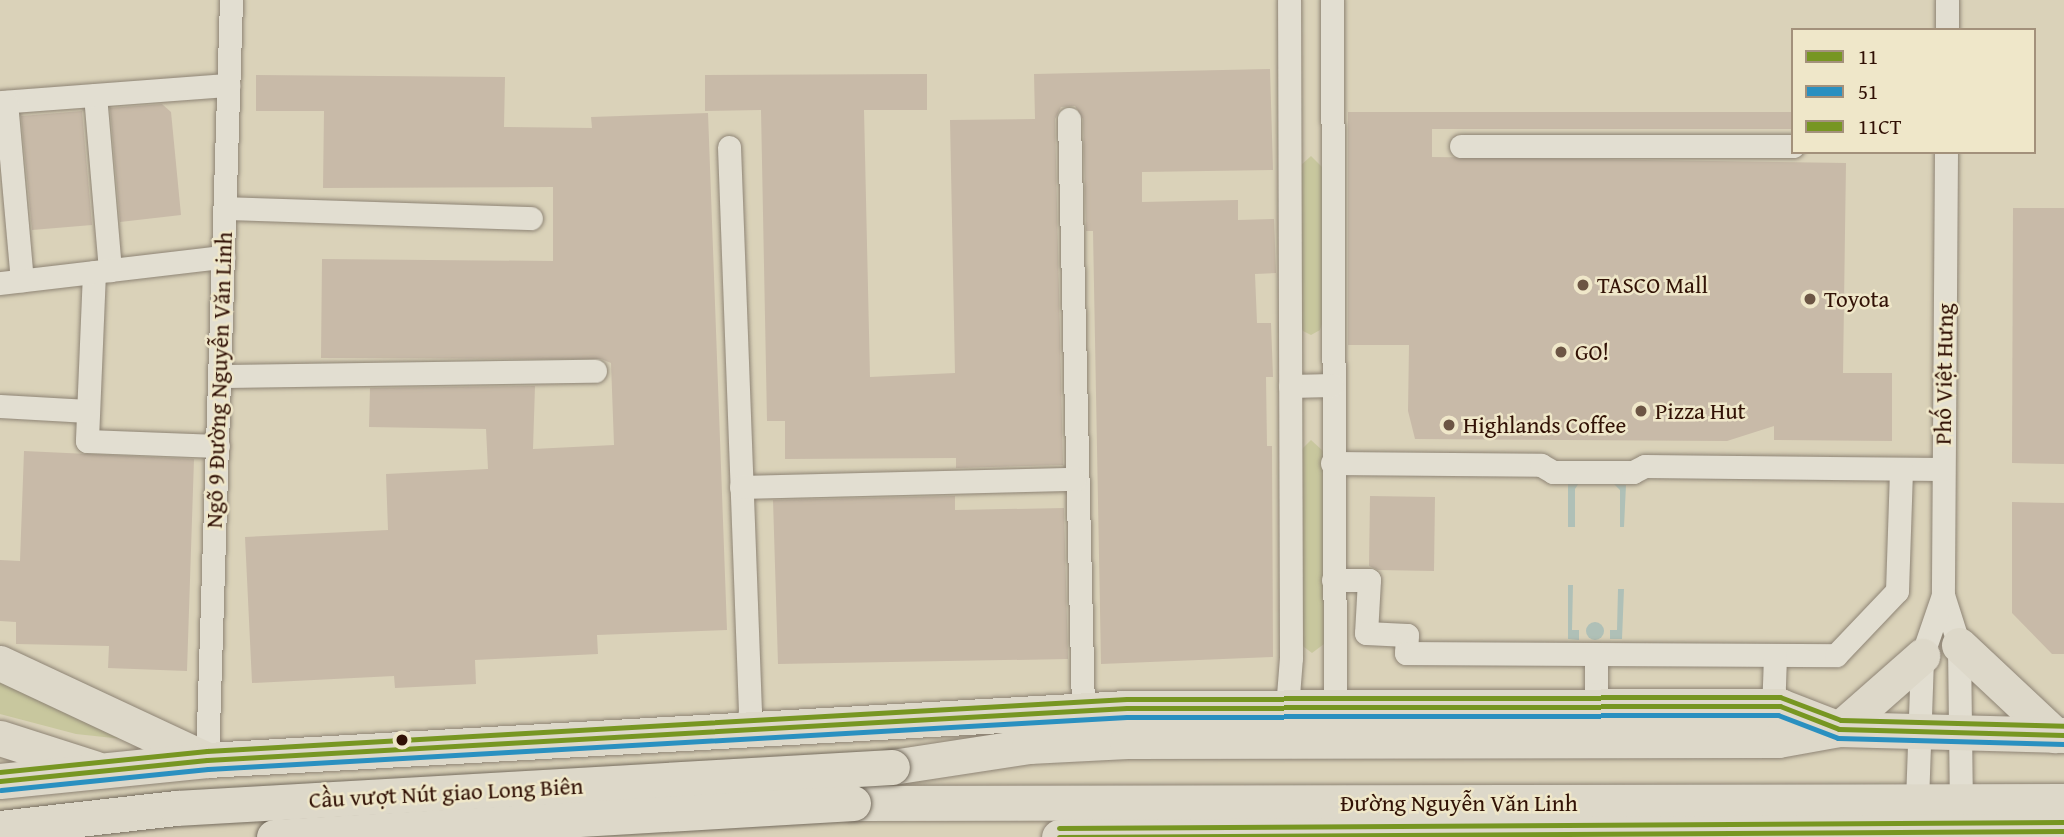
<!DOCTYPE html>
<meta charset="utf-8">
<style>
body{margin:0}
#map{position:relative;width:2064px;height:837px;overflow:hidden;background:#dad2b9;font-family:"Gentium Book Plus",serif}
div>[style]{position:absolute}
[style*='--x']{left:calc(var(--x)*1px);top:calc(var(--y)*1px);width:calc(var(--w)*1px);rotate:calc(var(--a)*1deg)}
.green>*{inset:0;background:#c8c79e}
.water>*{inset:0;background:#afc0b7}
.round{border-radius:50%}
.building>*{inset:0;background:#c8baa8}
.roads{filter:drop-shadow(0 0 2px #8e8475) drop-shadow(0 0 2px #8e8475)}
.minor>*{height:23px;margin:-11.5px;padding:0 11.5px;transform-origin:11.5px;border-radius:11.5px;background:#e2ded1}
.highway>*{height:35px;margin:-17.5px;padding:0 17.5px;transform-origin:17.5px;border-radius:17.5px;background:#ddd8c9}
.bridges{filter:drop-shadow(0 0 2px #756c5e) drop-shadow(0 0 2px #756c5e)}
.highway-bridge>*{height:35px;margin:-17.5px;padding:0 17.5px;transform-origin:17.5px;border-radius:17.5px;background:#ddd8c9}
.bus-1>*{height:5px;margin:-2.5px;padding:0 2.5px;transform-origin:2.5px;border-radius:2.5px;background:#779622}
.bus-2>*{height:5px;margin:-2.5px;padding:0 2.5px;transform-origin:2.5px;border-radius:2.5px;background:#2a90c0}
.bus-3>*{height:5px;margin:-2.5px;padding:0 2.5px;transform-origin:2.5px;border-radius:2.5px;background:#779622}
.dots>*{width:19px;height:19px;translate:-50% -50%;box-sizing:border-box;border:4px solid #efe7c9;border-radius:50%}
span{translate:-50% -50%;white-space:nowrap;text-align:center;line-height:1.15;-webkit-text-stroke:5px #efe7c9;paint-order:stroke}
.poi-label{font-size:23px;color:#311105}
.left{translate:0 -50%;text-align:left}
.street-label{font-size:23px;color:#311105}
.legend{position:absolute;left:1791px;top:28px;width:245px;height:126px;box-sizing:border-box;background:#efe7c9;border:2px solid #a3917b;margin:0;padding:9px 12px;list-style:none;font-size:21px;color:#311105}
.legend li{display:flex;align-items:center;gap:14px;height:35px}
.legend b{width:35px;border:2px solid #a3917b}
</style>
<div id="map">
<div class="green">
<div style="clip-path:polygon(1311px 156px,1323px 168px,1323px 321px,1320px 330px,1311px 335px,1303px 331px,1299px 321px,1299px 167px)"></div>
<div style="clip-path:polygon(1311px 440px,1323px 451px,1324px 644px,1312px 653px,1300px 644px,1300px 451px)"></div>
<div style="clip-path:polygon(0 665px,132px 740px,76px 734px,0 714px)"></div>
</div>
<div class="water">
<div style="clip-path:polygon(1568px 483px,1579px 483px,1575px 489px,1575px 527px,1568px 527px)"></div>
<div style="clip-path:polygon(1614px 484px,1626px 485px,1624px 527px,1620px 527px,1620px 490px)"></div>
<div style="clip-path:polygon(1568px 585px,1573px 585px,1572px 630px,1579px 630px,1579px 640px,1568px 639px)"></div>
<div style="clip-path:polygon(1618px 589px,1624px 589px,1622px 639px,1610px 639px,1610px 630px,1617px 630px)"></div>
<div class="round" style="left:1586px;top:622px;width:18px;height:18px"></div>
</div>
<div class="building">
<div style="clip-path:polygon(1270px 69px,1273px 170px,1142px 172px,1142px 202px,1238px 200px,1238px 220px,1274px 219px,1276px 273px,1255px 274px,1257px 323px,1271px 323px,1273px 377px,1266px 377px,1267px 446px,1272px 446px,1273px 657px,1101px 664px,1093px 231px,1086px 231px,1083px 119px,1075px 106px,1061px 107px,1055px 119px,1063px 465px,956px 468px,956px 458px,785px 459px,785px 421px,767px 421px,761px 110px,705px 111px,705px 75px,927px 74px,927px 110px,864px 110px,870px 377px,955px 373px,950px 120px,1035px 119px,1034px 74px)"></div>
<div style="clip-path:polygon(256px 75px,505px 77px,504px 127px,592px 128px,591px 117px,708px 113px,727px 630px,597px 635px,598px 654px,475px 660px,476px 684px,395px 688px,394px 676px,252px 683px,245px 537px,388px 530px,386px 474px,488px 469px,486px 429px,369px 427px,370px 388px,535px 386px,533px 449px,614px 445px,611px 363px,601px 359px,321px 358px,322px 259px,553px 261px,553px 187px,323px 188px,324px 111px,256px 111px)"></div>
<div style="clip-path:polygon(162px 104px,171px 112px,181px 215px,120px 222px,110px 108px)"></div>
<div style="clip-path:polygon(82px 111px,92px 225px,32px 230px,21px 116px)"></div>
<div style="clip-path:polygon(1348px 112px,1793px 112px,1793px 129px,1432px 129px,1432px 157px,1846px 163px,1843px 373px,1892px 373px,1892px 441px,1774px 440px,1774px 426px,1727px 441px,1415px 439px,1408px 411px,1409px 345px,1348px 345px)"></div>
<div style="clip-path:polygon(2013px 208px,2064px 208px,2064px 464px,2012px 463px)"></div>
<div style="clip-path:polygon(24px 451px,194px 459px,187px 671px,108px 668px,109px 646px,16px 644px,16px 622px,0 621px,0 560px,20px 561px)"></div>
<div style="clip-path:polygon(955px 496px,955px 510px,1064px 508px,1068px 659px,778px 664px,773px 500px)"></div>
<div style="clip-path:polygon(1370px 496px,1435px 497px,1434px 571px,1378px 570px,1369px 566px)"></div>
<div style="clip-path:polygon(2012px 502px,2064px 503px,2064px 654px,2052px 654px,2012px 613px)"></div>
</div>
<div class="roads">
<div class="minor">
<div style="--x:1332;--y:0;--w:720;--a:89.76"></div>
<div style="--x:1947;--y:30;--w:30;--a:-90"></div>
<div style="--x:95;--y:95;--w:176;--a:85.1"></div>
<div style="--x:0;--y:102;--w:229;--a:-4.3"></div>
<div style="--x:6;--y:102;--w:179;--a:84.9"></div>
<div style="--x:1069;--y:119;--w:591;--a:88.64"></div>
<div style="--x:1461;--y:146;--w:332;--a:0"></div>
<div style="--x:729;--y:147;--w:565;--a:87.87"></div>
<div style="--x:750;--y:712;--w:16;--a:104"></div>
<div style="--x:1946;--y:152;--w:443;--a:90.4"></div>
<div style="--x:1943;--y:595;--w:52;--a:72.3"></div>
<div style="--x:1959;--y:645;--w:157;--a:89.3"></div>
<div style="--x:225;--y:208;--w:306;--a:1.9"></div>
<div style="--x:94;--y:272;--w:169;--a:92.4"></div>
<div style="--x:87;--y:441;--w:131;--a:2.2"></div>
<div style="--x:0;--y:283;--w:225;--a:-6.7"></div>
<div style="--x:220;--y:376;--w:375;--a:-0.8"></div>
<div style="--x:1290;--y:386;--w:42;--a:-1.4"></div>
<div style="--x:0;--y:406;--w:88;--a:3.3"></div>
<div style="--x:1332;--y:463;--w:209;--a:0.5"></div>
<div style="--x:1541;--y:465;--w:14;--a:30"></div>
<div style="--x:1553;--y:472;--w:80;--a:0"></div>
<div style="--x:1633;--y:472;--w:13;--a:-27"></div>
<div style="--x:1645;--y:466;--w:298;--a:0.6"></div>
<div style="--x:741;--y:487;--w:334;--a:-1.4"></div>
<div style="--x:1333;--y:580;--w:36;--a:0"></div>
<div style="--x:1369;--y:580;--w:53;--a:93.2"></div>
<div style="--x:1366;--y:633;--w:41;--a:2.8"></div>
<div style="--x:1407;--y:635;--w:18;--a:93"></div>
<div style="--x:1406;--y:653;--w:430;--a:0.3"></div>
<div style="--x:1836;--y:655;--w:88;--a:-46.4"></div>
<div style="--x:1897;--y:591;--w:122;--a:-88.1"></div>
<div style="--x:1596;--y:654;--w:40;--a:90"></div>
<div style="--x:1596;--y:694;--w:15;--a:58"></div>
<div style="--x:1775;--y:656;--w:36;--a:92"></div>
<div style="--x:1774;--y:692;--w:15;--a:67"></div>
<div style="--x:1286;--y:721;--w:63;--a:-85.5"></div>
<div style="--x:1291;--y:658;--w:658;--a:-90.17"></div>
<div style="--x:207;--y:760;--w:760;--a:-88.19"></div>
<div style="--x:1917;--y:802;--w:146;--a:-88"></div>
<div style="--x:1922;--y:656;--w:65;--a:-71"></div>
</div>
<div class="highway">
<div style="--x:1959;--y:645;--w:132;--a:43.2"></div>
<div style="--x:0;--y:663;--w:229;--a:25.1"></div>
<div style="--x:0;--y:738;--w:99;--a:17.7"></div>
<div style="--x:892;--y:767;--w:139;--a:-8.7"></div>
<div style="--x:1029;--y:746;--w:98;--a:-2.9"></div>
<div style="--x:1127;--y:741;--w:651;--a:-0.09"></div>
<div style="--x:1778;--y:740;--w:62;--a:-10.2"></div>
<div style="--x:1839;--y:729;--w:111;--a:-41.3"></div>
<div style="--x:0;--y:781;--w:208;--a:-5.8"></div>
<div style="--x:207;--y:760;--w:921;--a:-3.24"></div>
<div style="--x:1127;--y:708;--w:653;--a:-0.18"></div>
<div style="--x:1780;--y:706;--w:63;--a:21.3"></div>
<div style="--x:1839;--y:729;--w:225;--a:1.5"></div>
<div style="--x:853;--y:803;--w:1211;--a:-0.09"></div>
<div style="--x:1059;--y:837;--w:1005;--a:-0.34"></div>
</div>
</div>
<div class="bridges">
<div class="highway-bridge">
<div style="--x:0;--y:828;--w:177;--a:-6.5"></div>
<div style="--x:176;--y:808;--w:717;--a:-3.28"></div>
<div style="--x:274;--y:837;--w:580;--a:-3.36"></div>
</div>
</div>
<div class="bus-1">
<div style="--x:0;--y:781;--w:208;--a:-5.8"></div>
<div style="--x:207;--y:760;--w:921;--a:-3.24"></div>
<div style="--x:1127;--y:708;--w:653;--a:-0.18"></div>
<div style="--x:1780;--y:706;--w:63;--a:21.3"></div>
<div style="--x:1839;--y:729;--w:225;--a:1.5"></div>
<div style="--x:1059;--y:837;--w:1005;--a:-0.34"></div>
</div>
<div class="bus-2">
<div style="--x:1;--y:790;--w:208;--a:-5.8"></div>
<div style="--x:208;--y:769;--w:920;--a:-3.24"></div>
<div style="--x:1127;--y:717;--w:651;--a:-0.18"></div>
<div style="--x:1778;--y:715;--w:64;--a:21"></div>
<div style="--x:1838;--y:738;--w:226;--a:1.5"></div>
</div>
<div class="bus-3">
<div style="--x:0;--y:772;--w:208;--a:-5.8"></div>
<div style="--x:207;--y:751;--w:921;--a:-3.24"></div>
<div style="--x:1127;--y:699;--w:653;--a:-0.18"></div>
<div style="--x:1780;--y:697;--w:65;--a:20.7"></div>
<div style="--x:1841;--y:720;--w:223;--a:1.5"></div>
<div style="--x:1059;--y:828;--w:1005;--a:-0.34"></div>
</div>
<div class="dots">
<div style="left:1583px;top:285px;background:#6c5544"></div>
<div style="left:1810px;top:299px;background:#6c5544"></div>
<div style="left:1561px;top:352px;background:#6c5544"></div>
<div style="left:1641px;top:411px;background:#6c5544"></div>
<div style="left:1449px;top:425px;background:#6c5544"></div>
<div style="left:402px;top:740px;background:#311105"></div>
</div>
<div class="poi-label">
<span class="left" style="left:1597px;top:285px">TASCO Mall</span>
<span class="left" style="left:1824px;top:299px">Toyota</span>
<span class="left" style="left:1575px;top:352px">GO!</span>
<span class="left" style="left:1655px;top:411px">Pizza Hut</span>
<span class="left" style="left:1463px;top:425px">Highlands Coffee</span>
</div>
<div class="street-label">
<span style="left:1944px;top:374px;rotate:-89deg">Phố Việt Hưng</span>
<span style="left:219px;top:380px;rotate:-88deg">Ngõ 9 Đường Nguyễn Văn Linh</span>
<span style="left:446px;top:793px;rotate:-3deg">Cầu vượt Nút giao Long Biên</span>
<span style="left:1459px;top:803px">Đường Nguyễn Văn Linh</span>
</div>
<ul class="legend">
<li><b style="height:9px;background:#779622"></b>11</li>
<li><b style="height:9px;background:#2a90c0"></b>51</li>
<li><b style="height:9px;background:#779622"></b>11CT</li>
</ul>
</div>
